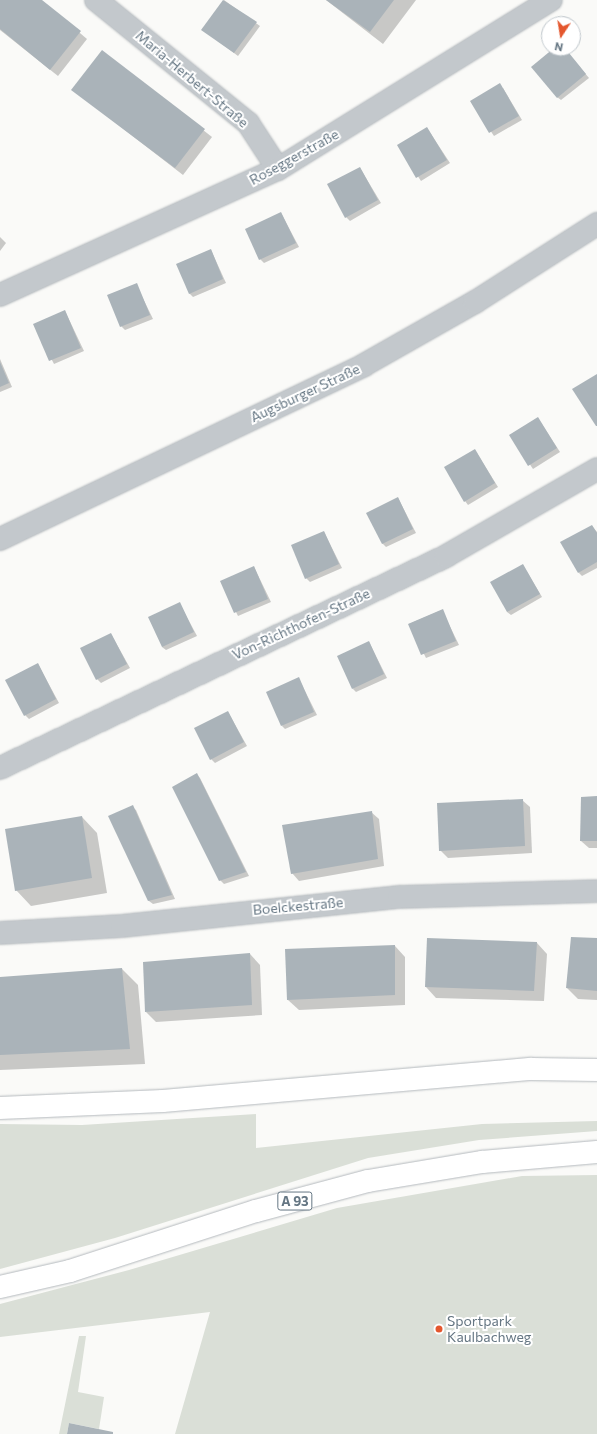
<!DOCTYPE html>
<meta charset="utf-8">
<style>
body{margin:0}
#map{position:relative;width:597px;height:1434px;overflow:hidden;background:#fafaf8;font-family:Commissioner,sans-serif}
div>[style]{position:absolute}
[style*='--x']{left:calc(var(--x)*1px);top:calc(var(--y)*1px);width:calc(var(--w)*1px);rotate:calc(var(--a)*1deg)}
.green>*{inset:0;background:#dadfd7}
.shadow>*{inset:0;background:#0003}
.building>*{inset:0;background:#aab3b9}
.roads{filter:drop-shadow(0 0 1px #b4b9bd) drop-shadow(0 0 1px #b4b9bd)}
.minor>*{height:22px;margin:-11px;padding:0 11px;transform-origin:11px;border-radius:11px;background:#c3c8cc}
.highway>*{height:22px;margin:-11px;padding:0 11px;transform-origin:11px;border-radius:11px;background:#fff}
.dots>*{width:11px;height:11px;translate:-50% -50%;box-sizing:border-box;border:2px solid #fff;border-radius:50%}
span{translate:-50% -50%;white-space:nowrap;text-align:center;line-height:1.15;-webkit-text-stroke:4px #fff;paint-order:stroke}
.shield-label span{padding:1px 3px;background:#fff;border:1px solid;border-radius:3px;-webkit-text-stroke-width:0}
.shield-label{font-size:13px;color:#657683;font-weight:700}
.street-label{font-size:14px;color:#657683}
.poi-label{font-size:14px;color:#657683}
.left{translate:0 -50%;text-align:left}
.north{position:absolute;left:541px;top:16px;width:40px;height:40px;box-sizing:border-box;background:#fff;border:1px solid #c1c8cd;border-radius:50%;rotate:192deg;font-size:11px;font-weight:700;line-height:16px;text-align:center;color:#657683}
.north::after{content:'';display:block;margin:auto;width:14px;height:18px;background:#e4572e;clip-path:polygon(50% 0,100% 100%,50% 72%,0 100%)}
</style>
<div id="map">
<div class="green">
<div style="clip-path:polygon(256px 1114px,256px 1148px,482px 1124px,597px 1121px,597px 1131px,479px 1140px,368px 1158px,115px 1238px,0 1269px,0 1124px,82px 1125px)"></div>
<div style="clip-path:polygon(597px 1175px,597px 1434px,175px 1434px,210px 1312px,0 1337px,0 1304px,129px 1270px,337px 1208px,522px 1176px)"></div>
<div style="clip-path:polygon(79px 1336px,86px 1336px,78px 1392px,104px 1397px,99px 1429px,69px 1423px,67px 1434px,59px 1434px)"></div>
</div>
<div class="shadow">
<div style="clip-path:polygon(0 0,41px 0,87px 39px,58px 76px,0 30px)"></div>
<div style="clip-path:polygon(224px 0,260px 26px,238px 56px,203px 30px)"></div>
<div style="clip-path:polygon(326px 0,416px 0,383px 44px)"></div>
<div style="clip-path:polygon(556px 48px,564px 48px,589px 78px,561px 100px,557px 97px)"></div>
<div style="clip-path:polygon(102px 51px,212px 137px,183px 175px,73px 90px)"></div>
<div style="clip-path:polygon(503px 88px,522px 120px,494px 136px,471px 102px)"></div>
<div style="clip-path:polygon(427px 128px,450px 163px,421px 181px,398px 146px)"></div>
<div style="clip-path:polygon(360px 168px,381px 203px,350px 221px,346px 217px)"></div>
<div style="clip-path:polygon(281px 213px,299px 247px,264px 263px,260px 259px)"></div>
<div style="clip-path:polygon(0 237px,6px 243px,0 251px)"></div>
<div style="clip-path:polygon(211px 250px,226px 283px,193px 297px,189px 293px)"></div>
<div style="clip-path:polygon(136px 284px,153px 319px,125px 330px,121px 326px)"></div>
<div style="clip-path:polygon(65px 311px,84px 351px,54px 364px,34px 325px)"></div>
<div style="clip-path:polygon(0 359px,12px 387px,0 392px)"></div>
<div style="clip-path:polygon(538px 418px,560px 452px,533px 469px,510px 435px)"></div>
<div style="clip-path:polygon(475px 450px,498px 487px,468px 505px,465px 501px)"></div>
<div style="clip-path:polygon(398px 498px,416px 533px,386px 547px,382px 543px)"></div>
<div style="clip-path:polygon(592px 526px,597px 532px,597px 568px,582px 576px,579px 573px)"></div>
<div style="clip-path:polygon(324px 532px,342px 568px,310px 582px,306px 578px)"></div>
<div style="clip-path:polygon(523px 565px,542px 597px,511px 615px,507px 612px)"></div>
<div style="clip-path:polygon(254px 567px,271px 602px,238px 616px,221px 582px)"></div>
<div style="clip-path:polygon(180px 604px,197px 636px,166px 650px,162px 647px)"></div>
<div style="clip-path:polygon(442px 610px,459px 645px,426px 658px,409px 624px)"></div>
<div style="clip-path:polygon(111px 634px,130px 668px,101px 683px,97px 679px)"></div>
<div style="clip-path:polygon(369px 642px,387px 678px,356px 692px,353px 689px)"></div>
<div style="clip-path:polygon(38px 664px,59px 703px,29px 719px,25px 715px)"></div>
<div style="clip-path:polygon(299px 679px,317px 715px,285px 729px,282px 726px)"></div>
<div style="clip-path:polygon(228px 712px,247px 746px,215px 763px,211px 759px)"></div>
<div style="clip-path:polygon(197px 775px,200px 778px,249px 876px,224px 884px,220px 880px)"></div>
<div style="clip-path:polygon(597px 797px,597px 848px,589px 848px,581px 841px)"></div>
<div style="clip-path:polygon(522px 800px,530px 807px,532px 853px,448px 858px,440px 850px)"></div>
<div style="clip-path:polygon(132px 807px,136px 810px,175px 899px,153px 904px,149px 901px)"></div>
<div style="clip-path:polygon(371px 812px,379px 819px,384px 866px,299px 881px,292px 873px)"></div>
<div style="clip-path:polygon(82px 817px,97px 833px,107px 893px,31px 906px,16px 890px)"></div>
<div style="clip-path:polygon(428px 939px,537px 943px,547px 954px,544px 1001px,436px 998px,426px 987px)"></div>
<div style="clip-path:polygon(597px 939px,597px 1000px,578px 999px,567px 988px)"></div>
<div style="clip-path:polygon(395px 946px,405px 957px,405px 1005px,299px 1010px,288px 1000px)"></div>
<div style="clip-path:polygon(250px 954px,260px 965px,262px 1015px,156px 1022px,146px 1012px)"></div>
<div style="clip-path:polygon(122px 969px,138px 985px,145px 1064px,0 1070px,0 978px)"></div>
</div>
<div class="building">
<div style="clip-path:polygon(0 0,42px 0,81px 31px,50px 70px,0 29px)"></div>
<div style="clip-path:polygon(223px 0,257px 22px,234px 53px,201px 30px)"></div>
<div style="clip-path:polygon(326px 0,394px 0,370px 32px)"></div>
<div style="clip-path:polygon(554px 48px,565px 48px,586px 74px,557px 98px,531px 67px)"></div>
<div style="clip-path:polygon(102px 50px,205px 129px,175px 168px,71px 90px)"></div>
<div style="clip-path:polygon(500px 83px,519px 116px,489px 133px,470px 101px)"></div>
<div style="clip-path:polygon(427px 127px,447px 160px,416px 178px,397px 145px)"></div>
<div style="clip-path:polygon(360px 167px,378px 200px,345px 218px,327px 184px)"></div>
<div style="clip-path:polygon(281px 212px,296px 243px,259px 260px,245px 229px)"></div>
<div style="clip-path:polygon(211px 249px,223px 279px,189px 294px,176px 264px)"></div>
<div style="clip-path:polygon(137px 283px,150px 315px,120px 327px,107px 295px)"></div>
<div style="clip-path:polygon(65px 310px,81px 348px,49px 361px,33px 324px)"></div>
<div style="clip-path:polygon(0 362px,9px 383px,0 387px)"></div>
<div style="clip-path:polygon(597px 374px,597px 426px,596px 426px,572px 389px)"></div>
<div style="clip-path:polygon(538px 417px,557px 448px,528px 466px,509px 435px)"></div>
<div style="clip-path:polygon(475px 449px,495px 483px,464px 502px,444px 467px)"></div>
<div style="clip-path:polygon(398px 497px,413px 529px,382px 544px,366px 513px)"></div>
<div style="clip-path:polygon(592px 525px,597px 533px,597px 562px,578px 573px,560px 542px)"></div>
<div style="clip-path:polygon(324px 531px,339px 564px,305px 579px,291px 545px)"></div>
<div style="clip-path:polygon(523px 564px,540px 594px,507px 612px,490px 582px)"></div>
<div style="clip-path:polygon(254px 566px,268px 599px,234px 613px,220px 581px)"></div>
<div style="clip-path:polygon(180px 602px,194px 632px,162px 647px,148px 617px)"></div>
<div style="clip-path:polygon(443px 609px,456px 641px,421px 655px,408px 624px)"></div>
<div style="clip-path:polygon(111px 633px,127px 664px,96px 680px,80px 648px)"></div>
<div style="clip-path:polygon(369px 641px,384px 674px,352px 689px,337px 656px)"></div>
<div style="clip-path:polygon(38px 663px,56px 699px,24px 716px,5px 680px)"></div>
<div style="clip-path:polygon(299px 677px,314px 712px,281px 726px,266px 692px)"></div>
<div style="clip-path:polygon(228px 711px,244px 742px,210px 760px,194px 728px)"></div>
<div style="clip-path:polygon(197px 773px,246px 872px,219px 881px,172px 787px)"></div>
<div style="clip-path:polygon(597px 796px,597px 841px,580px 841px,581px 797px)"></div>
<div style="clip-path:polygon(523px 799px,525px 846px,439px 851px,437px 803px)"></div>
<div style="clip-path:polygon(133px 805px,172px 895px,148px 901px,108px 816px)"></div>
<div style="clip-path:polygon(372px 811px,378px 859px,291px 874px,282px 825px)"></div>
<div style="clip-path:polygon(82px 816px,92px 878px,15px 891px,5px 829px)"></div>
<div style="clip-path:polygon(571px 937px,597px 938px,597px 991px,566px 988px)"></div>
<div style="clip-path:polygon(427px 938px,537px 942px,534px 991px,425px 987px)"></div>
<div style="clip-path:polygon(395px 945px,395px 995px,287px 1000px,285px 949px)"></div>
<div style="clip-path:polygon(250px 953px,252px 1005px,145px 1012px,143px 962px)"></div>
<div style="clip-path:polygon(122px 968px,130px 1049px,0 1055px,0 977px)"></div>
<div style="clip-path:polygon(69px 1423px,113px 1432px,113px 1434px,67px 1434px)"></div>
</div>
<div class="roads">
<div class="minor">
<div style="--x:96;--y:0;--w:196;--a:39"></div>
<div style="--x:248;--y:123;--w:55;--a:56.9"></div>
<div style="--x:0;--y:295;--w:305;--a:-24.4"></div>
<div style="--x:278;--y:169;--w:321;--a:-31.8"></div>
<div style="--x:0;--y:539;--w:403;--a:-25.5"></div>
<div style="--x:364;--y:365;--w:128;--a:-29.6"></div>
<div style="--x:475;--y:302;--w:145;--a:-32.6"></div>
<div style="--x:0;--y:768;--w:494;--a:-25.4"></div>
<div style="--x:446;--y:556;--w:174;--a:-29.9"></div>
<div style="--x:0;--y:933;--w:122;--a:-3.3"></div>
<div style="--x:122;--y:926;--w:279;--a:-6"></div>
<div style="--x:399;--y:897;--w:198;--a:-1.7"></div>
</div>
<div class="highway">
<div style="--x:0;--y:1108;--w:163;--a:-2.5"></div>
<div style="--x:163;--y:1101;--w:370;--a:-5"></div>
<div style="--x:532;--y:1069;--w:65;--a:0.9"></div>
<div style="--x:0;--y:1287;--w:72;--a:-12.9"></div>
<div style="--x:70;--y:1271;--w:195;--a:-17.9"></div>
<div style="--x:256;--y:1211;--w:116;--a:-15"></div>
<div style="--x:368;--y:1181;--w:116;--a:-9.5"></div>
<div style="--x:482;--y:1162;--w:115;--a:-5"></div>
</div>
</div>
<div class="dots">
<div style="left:439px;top:1329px;background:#e4572e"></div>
</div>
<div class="shield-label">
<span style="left:295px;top:1201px">A 93</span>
</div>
<div class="street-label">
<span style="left:192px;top:79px;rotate:40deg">Maria-Herbert-Straße</span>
<span style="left:294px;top:157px;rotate:-29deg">Roseggerstraße</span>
<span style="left:305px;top:393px;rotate:-25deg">Augsburger Straße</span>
<span style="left:301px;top:624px;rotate:-25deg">Von-Richthofen-Straße</span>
<span style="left:298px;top:906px;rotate:-5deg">Boelckestraße</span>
</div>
<div class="poi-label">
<span class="left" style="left:447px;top:1329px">Sportpark<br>Kaulbachweg</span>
</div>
<div class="north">N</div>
</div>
